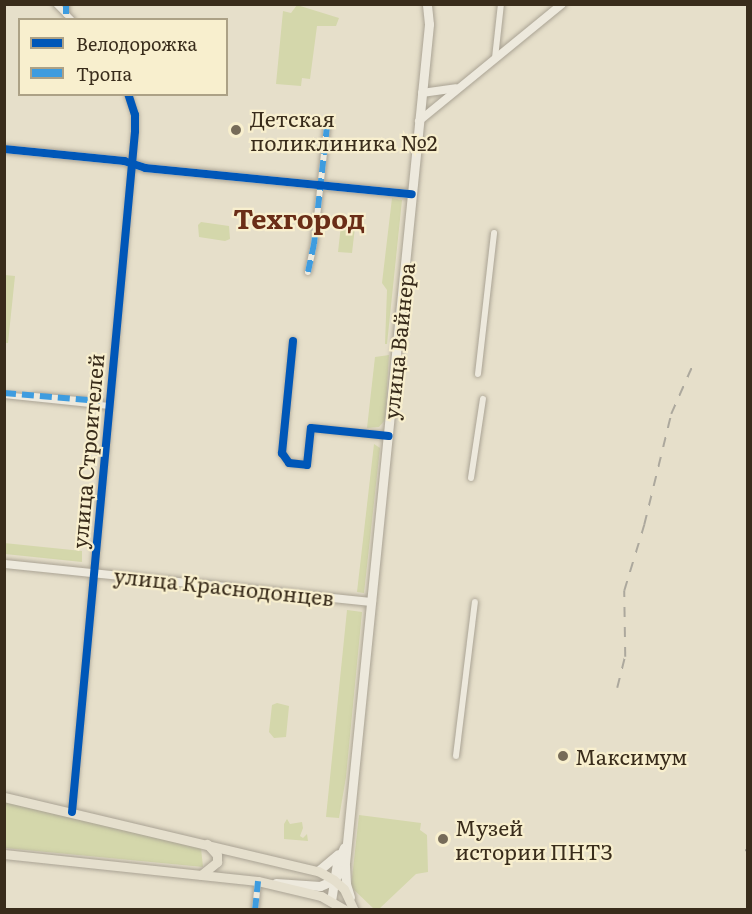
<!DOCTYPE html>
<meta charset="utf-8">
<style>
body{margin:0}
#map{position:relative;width:752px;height:914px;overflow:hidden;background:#e6dfca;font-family:Literata,serif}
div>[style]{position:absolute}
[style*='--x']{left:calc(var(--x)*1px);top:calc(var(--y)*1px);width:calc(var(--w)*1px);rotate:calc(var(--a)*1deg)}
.green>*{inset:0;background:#d4d7ab}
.roads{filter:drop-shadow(0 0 2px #aaa394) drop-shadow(0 0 2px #aaa394)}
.pedestrian>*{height:4.5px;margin:-2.25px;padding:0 2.25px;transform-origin:2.25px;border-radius:2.25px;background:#ede9dd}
.minor>*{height:6px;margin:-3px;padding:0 3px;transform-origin:3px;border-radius:3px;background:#ede9dd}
.tertiary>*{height:8px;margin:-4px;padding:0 4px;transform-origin:4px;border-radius:4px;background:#ede9dd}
.secondary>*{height:9px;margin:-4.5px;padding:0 4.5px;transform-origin:4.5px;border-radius:4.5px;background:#ede9dd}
.primary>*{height:9px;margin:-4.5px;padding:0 4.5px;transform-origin:4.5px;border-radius:4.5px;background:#e5dfcd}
.rail>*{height:1.5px;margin-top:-0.75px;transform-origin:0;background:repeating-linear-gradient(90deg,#aca89d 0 10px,transparent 0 20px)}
.quiet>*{height:6px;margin-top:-3px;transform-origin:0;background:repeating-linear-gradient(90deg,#3e9cdf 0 12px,transparent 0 18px)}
.cycleway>*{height:8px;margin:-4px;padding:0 4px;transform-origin:4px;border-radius:4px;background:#0057b8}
.dots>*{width:16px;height:16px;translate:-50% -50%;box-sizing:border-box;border:3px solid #f8efce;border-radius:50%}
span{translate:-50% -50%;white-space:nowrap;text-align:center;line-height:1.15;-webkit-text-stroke:4.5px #f8efce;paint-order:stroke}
.poi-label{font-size:21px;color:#392c1b}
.left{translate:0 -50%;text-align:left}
.street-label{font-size:21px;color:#392c1b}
.district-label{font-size:27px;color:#6a2d17;font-weight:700}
.frame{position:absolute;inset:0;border:6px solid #392c1b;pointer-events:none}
.legend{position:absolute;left:18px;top:18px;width:210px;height:78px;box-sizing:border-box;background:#f8efce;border:2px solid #aca186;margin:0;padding:8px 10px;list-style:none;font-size:18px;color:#392c1b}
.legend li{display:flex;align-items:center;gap:12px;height:30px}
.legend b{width:30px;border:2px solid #aca186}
</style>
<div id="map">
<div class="green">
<div style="clip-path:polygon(297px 5px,339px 18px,336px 26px,317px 26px,310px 79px,302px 78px,301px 86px,276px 84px,283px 11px,291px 13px)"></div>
<div style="clip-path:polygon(392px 198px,402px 200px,387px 344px,385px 344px,387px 290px,382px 283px)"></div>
<div style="clip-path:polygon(201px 222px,229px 226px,230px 239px,225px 241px,199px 237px,198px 225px)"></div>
<div style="clip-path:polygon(341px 225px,355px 227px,352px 253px,338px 252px)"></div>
<div style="clip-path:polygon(5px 275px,15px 276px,8px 343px,5px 343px)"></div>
<div style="clip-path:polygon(389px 355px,385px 420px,379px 427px,367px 428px,375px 357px)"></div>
<div style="clip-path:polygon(374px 444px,380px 448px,364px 593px,357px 592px)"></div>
<div style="clip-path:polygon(4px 543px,82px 551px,82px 562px,5px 554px)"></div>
<div style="clip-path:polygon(347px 610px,362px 612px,346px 777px,339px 818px,326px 817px)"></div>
<div style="clip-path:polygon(277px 703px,289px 706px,286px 737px,274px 738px,269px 732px,272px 705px)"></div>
<div style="clip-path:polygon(5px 801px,201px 848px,203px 867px,5px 848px)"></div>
<div style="clip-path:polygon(359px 815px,421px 823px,420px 830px,427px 835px,428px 872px,416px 874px,379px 909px,374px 909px,351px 887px)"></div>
<div style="clip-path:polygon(287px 819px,290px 824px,302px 822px,303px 828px,300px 836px,303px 838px,307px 834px,308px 841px,284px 839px,284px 824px)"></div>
</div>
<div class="roads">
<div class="pedestrian">
<div style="--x:34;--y:395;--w:66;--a:5.2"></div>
</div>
<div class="minor">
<div style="--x:56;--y:4;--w:23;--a:45"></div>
<div style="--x:66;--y:14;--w:10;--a:-90"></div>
<div style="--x:495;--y:58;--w:54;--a:-83.7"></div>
<div style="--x:308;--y:272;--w:29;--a:-78"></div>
<div style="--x:314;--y:244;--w:119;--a:-83.7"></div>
<div style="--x:293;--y:341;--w:113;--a:95.6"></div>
<div style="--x:282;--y:453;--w:12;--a:55"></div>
<div style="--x:289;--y:463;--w:18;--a:6"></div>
<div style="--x:307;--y:465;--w:37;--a:-84"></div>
<div style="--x:311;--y:428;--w:78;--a:5.9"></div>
<div style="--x:478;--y:374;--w:142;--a:-83.5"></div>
<div style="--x:4;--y:395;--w:106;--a:6"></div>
<div style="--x:471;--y:478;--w:80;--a:-81.4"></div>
<div style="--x:456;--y:756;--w:155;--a:-83"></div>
<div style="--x:72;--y:812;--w:684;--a:-84.71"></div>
<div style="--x:135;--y:131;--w:16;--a:-90"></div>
<div style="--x:135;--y:115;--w:22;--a:-108"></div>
<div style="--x:255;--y:910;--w:29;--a:-84"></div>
</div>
<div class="tertiary">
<div style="--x:422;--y:93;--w:34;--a:-8"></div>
<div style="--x:419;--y:121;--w:185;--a:-39.3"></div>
<div style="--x:4;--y:149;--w:121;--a:5.7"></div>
<div style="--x:124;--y:161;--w:22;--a:18"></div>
<div style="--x:145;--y:168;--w:268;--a:5.6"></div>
<div style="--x:4;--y:564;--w:370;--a:5.9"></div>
</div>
<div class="secondary">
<div style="--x:318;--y:871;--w:26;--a:-40"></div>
<div style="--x:276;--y:883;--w:44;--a:3.9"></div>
<div style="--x:320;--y:886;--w:15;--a:-23"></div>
<div style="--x:334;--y:880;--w:17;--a:-54"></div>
<div style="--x:350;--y:897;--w:14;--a:-107"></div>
<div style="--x:346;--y:884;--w:21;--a:-93"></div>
<div style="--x:345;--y:863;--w:843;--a:-84.28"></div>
<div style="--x:429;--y:24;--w:20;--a:-96"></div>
<div style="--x:331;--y:901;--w:38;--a:-81"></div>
<div style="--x:337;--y:863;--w:17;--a:-66"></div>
</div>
<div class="primary">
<div style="--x:4;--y:797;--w:323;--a:13.3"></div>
<div style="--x:318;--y:871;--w:18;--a:29"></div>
<div style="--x:334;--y:880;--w:13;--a:42"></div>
<div style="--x:344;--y:889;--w:23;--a:65"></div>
<div style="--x:4;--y:854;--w:255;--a:6.1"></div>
<div style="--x:258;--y:881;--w:65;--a:13.4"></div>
<div style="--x:321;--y:896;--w:28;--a:30"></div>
<div style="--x:201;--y:875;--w:21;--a:-39"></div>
<div style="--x:217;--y:862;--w:7;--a:-90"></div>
<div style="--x:217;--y:855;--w:15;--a:-132"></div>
</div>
</div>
<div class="rail">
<div style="--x:617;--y:688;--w:32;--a:-76"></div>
<div style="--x:625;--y:657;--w:66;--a:-90.9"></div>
<div style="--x:624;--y:591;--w:69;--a:-73.1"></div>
<div style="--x:644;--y:525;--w:114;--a:-76.3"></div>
<div style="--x:671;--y:414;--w:57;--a:-66.1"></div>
<div style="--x:745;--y:850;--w:3;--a:18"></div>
</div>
<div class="quiet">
<div style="--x:66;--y:14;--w:10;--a:-90"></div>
<div style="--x:308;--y:272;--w:29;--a:-78"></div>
<div style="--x:314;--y:244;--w:119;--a:-83.7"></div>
<div style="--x:4;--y:393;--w:96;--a:4.8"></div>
<div style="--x:255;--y:910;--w:29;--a:-84"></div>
</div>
<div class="cycleway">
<div style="--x:4;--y:149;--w:121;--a:5.7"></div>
<div style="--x:124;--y:161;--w:22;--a:18"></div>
<div style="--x:145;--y:168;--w:268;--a:5.6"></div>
<div style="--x:293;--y:341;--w:113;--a:95.6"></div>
<div style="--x:282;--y:453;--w:12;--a:55"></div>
<div style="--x:289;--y:463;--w:18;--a:6"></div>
<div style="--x:307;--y:465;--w:37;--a:-84"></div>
<div style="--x:311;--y:428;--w:78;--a:5.9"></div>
<div style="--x:72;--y:812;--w:684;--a:-84.71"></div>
<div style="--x:135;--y:131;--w:16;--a:-90"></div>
<div style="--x:135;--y:115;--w:22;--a:-108"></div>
</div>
<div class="dots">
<div style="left:236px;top:130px;background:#766b58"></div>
<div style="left:563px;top:756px;background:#766b58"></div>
<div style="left:443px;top:839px;background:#766b58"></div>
</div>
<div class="poi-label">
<span class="left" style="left:250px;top:130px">Детская<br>поликлиника №2</span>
<span class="left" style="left:575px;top:756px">Максимум</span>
<span class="left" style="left:455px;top:839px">Музей<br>истории ПНТЗ</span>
</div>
<div class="street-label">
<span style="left:398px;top:341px;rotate:-84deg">улица Вайнера</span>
<span style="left:87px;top:451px;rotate:-85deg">улица Строителей</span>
<span style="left:224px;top:586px;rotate:6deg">улица Краснодонцев</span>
</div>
<div class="district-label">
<span style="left:299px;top:218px">Техгород</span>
</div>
<div class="frame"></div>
<ul class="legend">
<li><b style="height:8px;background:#0057b8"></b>Велодорожка</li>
<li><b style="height:8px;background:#3e9cdf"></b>Тропа</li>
</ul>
</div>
